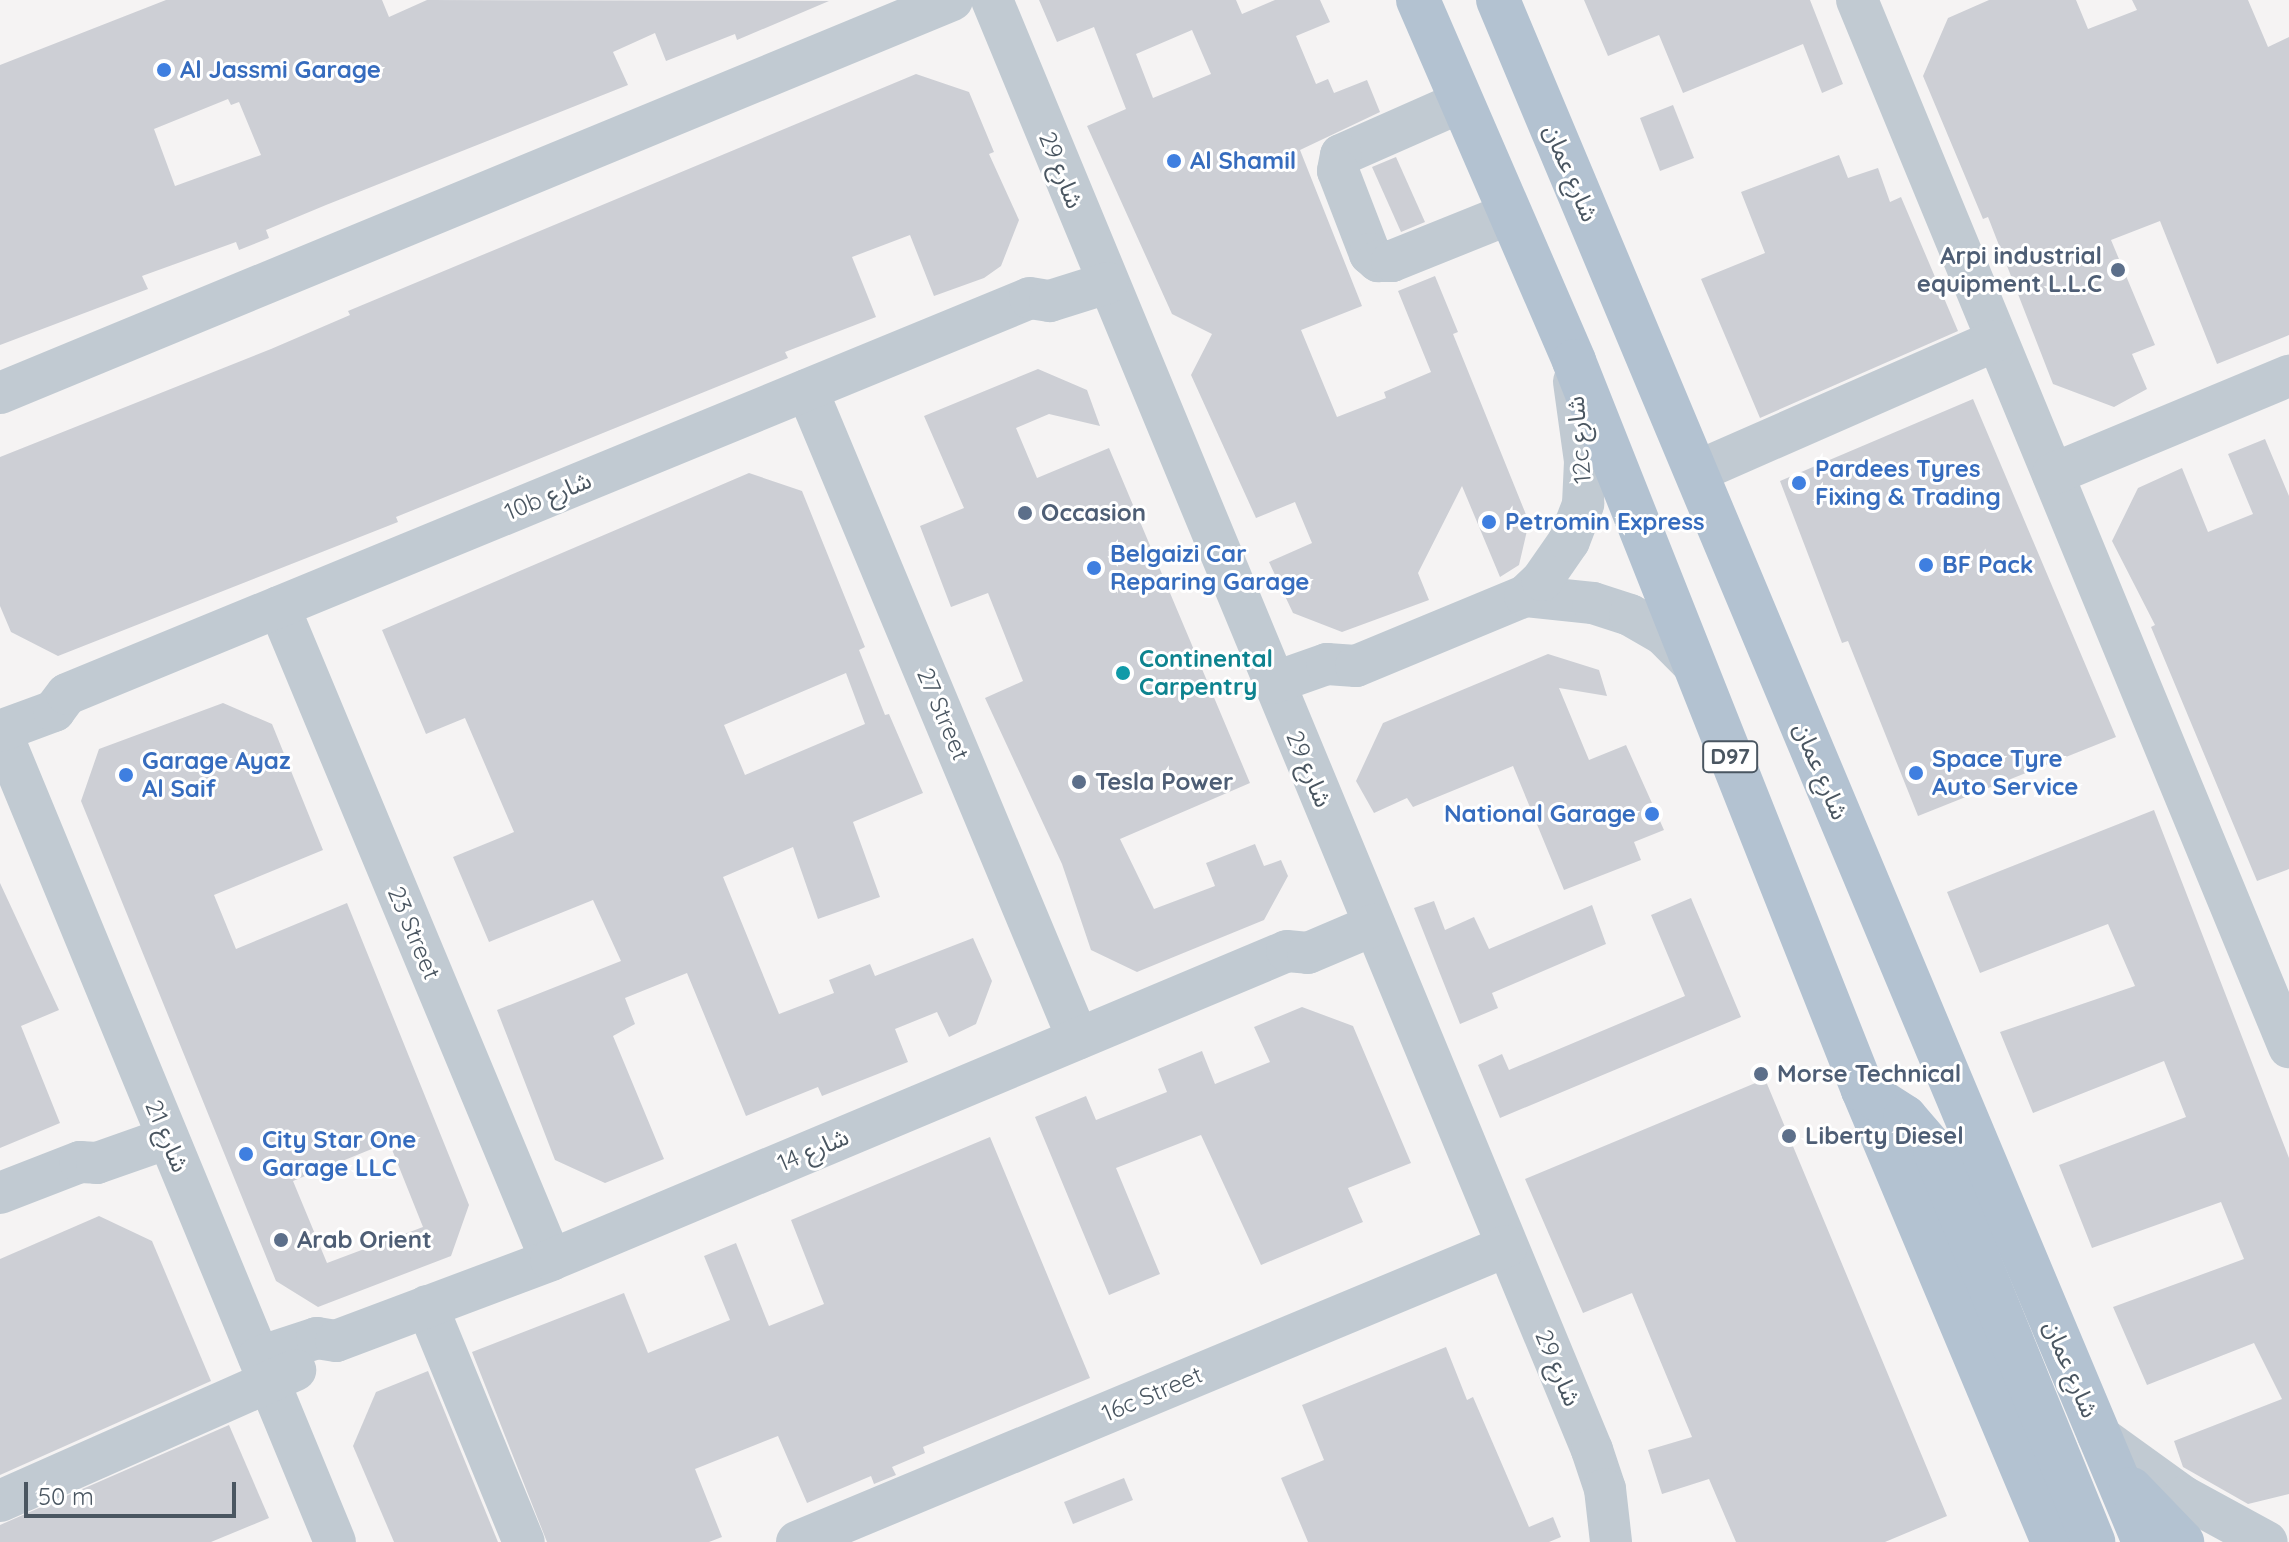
<!DOCTYPE html>
<meta charset="utf-8">
<style>
body{margin:0}
#map{position:relative;width:2289px;height:1542px;overflow:hidden;background:#f5f3f3;font-family:Quicksand,"Noto Sans Arabic",sans-serif}
div>[style]{position:absolute}
[style*='--x']{left:calc(var(--x)*1px);top:calc(var(--y)*1px);width:calc(var(--w)*1px);rotate:calc(var(--a)*1deg)}
.building>*{inset:0;background:#cdcfd5}
.minor>*{height:42px;margin:-21px;padding:0 21px;transform-origin:21px;border-radius:21px;background:#c1cad2}
.major>*{height:44px;margin:-22px;padding:0 22px;transform-origin:22px;border-radius:22px;background:#b3c2d1}
.dots>*{width:22px;height:22px;translate:-50% -50%;box-sizing:border-box;border:4px solid #fff;border-radius:50%}
span{translate:-50% -50%;white-space:nowrap;text-align:center;line-height:1.15;-webkit-text-stroke:6px #fff;paint-order:stroke}
.shield-label span{padding:2px 6px;background:#fff;border:2px solid;border-radius:6px;-webkit-text-stroke-width:0}
.shield-label{font-size:22px;color:#4a5661;font-weight:700}
.shop-label{font-size:24px;color:#366cbe;font-weight:700}
.left{translate:0 -50%;text-align:left}
.right{translate:-100% -50%;text-align:right}
.street-label{font-size:24px;color:#4a5661}
.service-label{font-size:24px;color:#4e5e75;font-weight:700}
.culture-label{font-size:24px;color:#0d838f;font-weight:700}
.scale{position:absolute;left:24px;top:1482px;width:212px;height:36px;box-sizing:border-box;border:4px solid #4a5661;border-top:0;padding-left:10px;font-size:24px;line-height:28px;white-space:nowrap;color:#4a5661;-webkit-text-stroke:6px #fff;paint-order:stroke}
</style>
<div id="map">
<div class="building">
<div style="clip-path:polygon(evenodd,166px 0,382px 0,389px 17px,427px 0,829px 1px,737px 40px,735px 34px,666px 61px,655px 33px,613px 52px,628px 85px,326px 205px,266px 230px,269px 238px,239px 250px,236px 242px,142px 276px,148px 289px,0 345px,0 65px,166px 0,228px 99px,231px 105px,239px 102px,261px 155px,175px 186px,154px 129px,228px 99px)"></div>
<div style="clip-path:polygon(evenodd,1039px 0,1236px 0,1242px 14px,1275px 0,1320px 0,1330px 22px,1296px 36px,1316px 84px,1328px 79px,1334px 93px,1367px 80px,1380px 112px,1300px 150px,1362px 306px,1301px 330px,1337px 417px,1386px 398px,1384px 392px,1431px 372px,1398px 291px,1435px 276px,1458px 332px,1453px 334px,1529px 522px,1519px 565px,1500px 577px,1462px 486px,1418px 573px,1429px 600px,1342px 632px,1293px 613px,1269px 562px,1312px 543px,1295px 502px,1256px 518px,1191px 375px,1212px 334px,1172px 314px,1087px 126px,1126px 109px,1094px 27px,1057px 42px,1039px 0,1192px 30px,1211px 74px,1153px 98px,1136px 54px,1192px 30px)"></div>
<div style="clip-path:polygon(1584px 0,1810px 0,1843px 84px,1822px 93px,1803px 44px,1683px 93px,1659px 35px,1608px 56px)"></div>
<div style="clip-path:polygon(1989px 0,2076px 0,2088px 29px,2137px 10px,2132px 0,2248px 0,2268px 47px,2289px 37px,2289px 335px,2217px 364px,2160px 221px,2111px 240px,2155px 345px,2132px 354px,2147px 389px,2114px 407px,2053px 384px,1988px 217px,1983px 219px,1923px 76px,1948px 18px)"></div>
<div style="clip-path:polygon(916px 74px,969px 92px,994px 152px,989px 154px,1019px 220px,1001px 266px,984px 278px,934px 296px,910px 235px,852px 257px,876px 317px,785px 352px,788px 358px,396px 517px,398px 522px,58px 656px,11px 632px,0 606px,0 457px,271px 349px,350px 315px,348px 311px)"></div>
<div style="clip-path:polygon(1673px 105px,1694px 158px,1660px 171px,1640px 118px)"></div>
<div style="clip-path:polygon(1839px 155px,1848px 178px,1878px 168px,1890px 202px,1901px 197px,1958px 331px,1760px 418px,1701px 279px,1765px 253px,1741px 192px)"></div>
<div style="clip-path:polygon(1396px 157px,1425px 222px,1401px 232px,1372px 167px)"></div>
<div style="clip-path:polygon(1038px 369px,1087px 390px,1100px 426px,1049px 414px,1016px 428px,1037px 478px,1109px 448px,1250px 783px,1120px 839px,1154px 909px,1215px 886px,1206px 863px,1255px 844px,1264px 866px,1281px 860px,1288px 876px,1264px 920px,1137px 972px,1091px 950px,1062px 864px,985px 698px,1023px 681px,988px 593px,951px 607px,920px 526px,964px 508px,924px 416px)"></div>
<div style="clip-path:polygon(1973px 399px,2116px 737px,1918px 816px,1848px 641px,1842px 643px,1780px 481px)"></div>
<div style="clip-path:polygon(2265px 439px,2289px 496px,2289px 869px,2257px 881px,2151px 627px,2155px 625px,2112px 541px,2138px 488px,2182px 468px,2208px 532px,2253px 514px,2228px 454px)"></div>
<div style="clip-path:polygon(evenodd,749px 473px,802px 491px,865px 647px,859px 650px,885px 715px,889px 714px,923px 793px,853px 822px,880px 897px,818px 919px,793px 847px,723px 877px,779px 1014px,834px 993px,829px 980px,870px 964px,875px 976px,973px 938px,992px 981px,976px 1024px,949px 1037px,937px 1012px,895px 1029px,908px 1062px,822px 1096px,818px 1087px,746px 1116px,687px 973px,625px 998px,635px 1024px,613px 1036px,664px 1159px,605px 1183px,555px 1160px,497px 1010px,621px 961px,593px 900px,489px 942px,453px 857px,514px 832px,465px 718px,426px 734px,382px 630px,749px 473px,846px 673px,865px 724px,745px 775px,724px 725px,846px 673px)"></div>
<div style="clip-path:polygon(1548px 654px,1599px 670px,1607px 696px,1559px 688px,1589px 760px,1626px 745px,1664px 830px,1634px 842px,1641px 860px,1564px 890px,1513px 766px,1413px 807px,1407px 798px,1374px 813px,1356px 781px,1383px 723px)"></div>
<div style="clip-path:polygon(evenodd,223px 703px,272px 724px,323px 850px,214px 895px,236px 949px,347px 903px,469px 1205px,451px 1256px,318px 1307px,276px 1281px,81px 801px,99px 749px,223px 703px,389px 1142px,423px 1227px,327px 1263px,293px 1181px,389px 1142px)"></div>
<div style="clip-path:polygon(2154px 810px,2289px 1158px,2289px 1494px,2248px 1504px,2183px 1467px,2174px 1441px,2282px 1399px,2254px 1343px,2147px 1385px,2113px 1307px,2244px 1259px,2221px 1202px,2092px 1248px,2059px 1165px,2186px 1117px,2164px 1061px,2033px 1113px,2000px 1032px,2135px 986px,2108px 924px,1980px 973px,1947px 892px)"></div>
<div style="clip-path:polygon(0 883px,59px 1010px,21px 1026px,60px 1123px,0 1148px)"></div>
<div style="clip-path:polygon(1691px 898px,1741px 1017px,1500px 1118px,1478px 1065px,1502px 1054px,1509px 1070px,1685px 996px,1651px 915px)"></div>
<div style="clip-path:polygon(1434px 901px,1445px 930px,1474px 917px,1489px 949px,1592px 905px,1606px 944px,1492px 993px,1498px 1008px,1460px 1024px,1414px 908px)"></div>
<div style="clip-path:polygon(1302px 1007px,1353px 1026px,1411px 1163px,1348px 1188px,1363px 1222px,1261px 1265px,1201px 1135px,1116px 1168px,1160px 1274px,1109px 1295px,1035px 1117px,1086px 1096px,1096px 1120px,1167px 1092px,1158px 1069px,1202px 1051px,1215px 1084px,1270px 1062px,1254px 1027px)"></div>
<div style="clip-path:polygon(1765px 1079px,1947px 1516px,1885px 1542px,1736px 1542px,1709px 1479px,1662px 1494px,1648px 1450px,1692px 1437px,1632px 1293px,1583px 1313px,1525px 1179px)"></div>
<div style="clip-path:polygon(990px 1137px,1090px 1378px,923px 1447px,925px 1453px,892px 1467px,896px 1475px,874px 1484px,871px 1476px,807px 1503px,778px 1436px,695px 1469px,722px 1537px,709px 1542px,547px 1542px,472px 1352px,624px 1293px,648px 1353px,730px 1320px,704px 1256px,736px 1243px,769px 1326px,824px 1304px,791px 1220px)"></div>
<div style="clip-path:polygon(99px 1216px,152px 1241px,211px 1381px,0 1475px,0 1259px)"></div>
<div style="clip-path:polygon(1446px 1347px,1467px 1400px,1473px 1397px,1529px 1527px,1553px 1517px,1561px 1537px,1549px 1542px,1308px 1542px,1281px 1478px,1324px 1460px,1302px 1405px)"></div>
<div style="clip-path:polygon(428px 1371px,498px 1542px,394px 1542px,353px 1446px,376px 1392px)"></div>
<div style="clip-path:polygon(229px 1425px,269px 1518px,211px 1542px,0 1542px,0 1525px)"></div>
<div style="clip-path:polygon(1124px 1478px,1133px 1500px,1073px 1524px,1064px 1502px)"></div>
</div>
<div class="minor">
<div style="--x:992;--y:0;--w:1569;--a:67.52"></div>
<div style="--x:1592;--y:1450;--w:41;--a:71.6"></div>
<div style="--x:1605;--y:1489;--w:53;--a:83.5"></div>
<div style="--x:1857;--y:0;--w:1133;--a:67.58"></div>
<div style="--x:1461;--y:102;--w:131;--a:156.2"></div>
<div style="--x:1341;--y:155;--w:16;--a:101"></div>
<div style="--x:1338;--y:171;--w:89;--a:68.9"></div>
<div style="--x:1370;--y:254;--w:11;--a:41"></div>
<div style="--x:1378;--y:261;--w:14;--a:0"></div>
<div style="--x:1392;--y:261;--w:126;--a:-21.9"></div>
<div style="--x:807;--y:390;--w:703;--a:67.34"></div>
<div style="--x:0;--y:393;--w:1030;--a:-22.43"></div>
<div style="--x:1696;--y:472;--w:326;--a:-23.7"></div>
<div style="--x:2053;--y:474;--w:256;--a:-22.6"></div>
<div style="--x:1525;--y:596;--w:68;--a:5.9"></div>
<div style="--x:1593;--y:603;--w:39;--a:18"></div>
<div style="--x:1630;--y:615;--w:39;--a:30"></div>
<div style="--x:1664;--y:635;--w:40;--a:45"></div>
<div style="--x:279;--y:607;--w:707;--a:67.39"></div>
<div style="--x:1273;--y:683;--w:57;--a:-19.4"></div>
<div style="--x:1327;--y:664;--w:29;--a:4"></div>
<div style="--x:1356;--y:666;--w:183;--a:-22.5"></div>
<div style="--x:1525;--y:596;--w:23;--a:-43"></div>
<div style="--x:1542;--y:580;--w:47;--a:-55.3"></div>
<div style="--x:1569;--y:541;--w:40;--a:-69"></div>
<div style="--x:1583;--y:504;--w:43;--a:-87.3"></div>
<div style="--x:1585;--y:461;--w:80;--a:-97.9"></div>
<div style="--x:0;--y:730;--w:878;--a:67.58"></div>
<div style="--x:0;--y:731;--w:58;--a:-20.3"></div>
<div style="--x:54;--y:711;--w:21;--a:-53"></div>
<div style="--x:67;--y:694;--w:1041;--a:-22.35"></div>
<div style="--x:1030;--y:298;--w:20;--a:9"></div>
<div style="--x:1050;--y:301;--w:60;--a:-17.5"></div>
<div style="--x:0;--y:1193;--w:86;--a:-21.2"></div>
<div style="--x:80;--y:1162;--w:17;--a:3"></div>
<div style="--x:97;--y:1163;--w:75;--a:-19.4"></div>
<div style="--x:427;--y:1306;--w:255;--a:67.7"></div>
<div style="--x:259;--y:1357;--w:61;--a:-18.1"></div>
<div style="--x:317;--y:1338;--w:19;--a:9"></div>
<div style="--x:336;--y:1341;--w:230;--a:-20.6"></div>
<div style="--x:551;--y:1260;--w:798;--a:-22.77"></div>
<div style="--x:1287;--y:951;--w:21;--a:5"></div>
<div style="--x:1308;--y:953;--w:72;--a:-23"></div>
<div style="--x:2098;--y:1435;--w:106;--a:35.8"></div>
<div style="--x:2184;--y:1497;--w:94;--a:28.5"></div>
<div style="--x:0;--y:1501;--w:323;--a:-23.9"></div>
<div style="--x:797;--y:1542;--w:769;--a:-22.63"></div>
</div>
<div class="major">
<div style="--x:1418;--y:0;--w:393;--a:66.6"></div>
<div style="--x:1574;--y:361;--w:784;--a:68.37"></div>
<div style="--x:1863;--y:1090;--w:490;--a:67.2"></div>
<div style="--x:1498;--y:0;--w:1672;--a:67.27"></div>
<div style="--x:1863;--y:1090;--w:50;--a:32.7"></div>
<div style="--x:1905;--y:1117;--w:46;--a:49.4"></div>
<div style="--x:1935;--y:1152;--w:421;--a:67.9"></div>
<div style="--x:2131;--y:1489;--w:74;--a:46.1"></div>
</div>
<div class="dots">
<div style="left:164px;top:70px;background:#3f7fe0"></div>
<div style="left:1174px;top:161px;background:#3f7fe0"></div>
<div style="left:2118px;top:270px;background:#5c6f8a"></div>
<div style="left:1799px;top:483px;background:#3f7fe0"></div>
<div style="left:1025px;top:513px;background:#5c6f8a"></div>
<div style="left:1489px;top:522px;background:#3f7fe0"></div>
<div style="left:1926px;top:565px;background:#3f7fe0"></div>
<div style="left:1094px;top:568px;background:#3f7fe0"></div>
<div style="left:1123px;top:673px;background:#0f9aa8"></div>
<div style="left:1916px;top:773px;background:#3f7fe0"></div>
<div style="left:126px;top:775px;background:#3f7fe0"></div>
<div style="left:1079px;top:782px;background:#5c6f8a"></div>
<div style="left:1652px;top:814px;background:#3f7fe0"></div>
<div style="left:1761px;top:1074px;background:#5c6f8a"></div>
<div style="left:1789px;top:1136px;background:#5c6f8a"></div>
<div style="left:246px;top:1154px;background:#3f7fe0"></div>
<div style="left:281px;top:1240px;background:#5c6f8a"></div>
</div>
<div class="shield-label">
<span style="left:1730px;top:757px">D97</span>
</div>
<div class="shop-label">
<span class="left" style="left:180px;top:70px">Al Jassmi Garage</span>
<span class="left" style="left:1190px;top:161px">Al Shamil</span>
<span class="left" style="left:1815px;top:483px">Pardees Tyres<br>Fixing &amp; Trading</span>
<span class="left" style="left:1505px;top:522px">Petromin Express</span>
<span class="left" style="left:1110px;top:568px">Belgaizi Car<br>Reparing Garage</span>
<span class="left" style="left:1942px;top:565px">BF Pack</span>
<span class="left" style="left:1932px;top:773px">Space Tyre<br>Auto Service</span>
<span class="left" style="left:142px;top:775px">Garage Ayaz<br>Al Saif</span>
<span class="right" style="left:1636px;top:814px">National Garage</span>
<span class="left" style="left:262px;top:1154px">City Star One<br>Garage LLC</span>
</div>
<div class="street-label">
<span style="left:1061px;top:170px;rotate:68deg">شارع 29</span>
<span style="left:1571px;top:173px;rotate:67deg">شارع عمان</span>
<span style="left:1579px;top:440px;rotate:-95deg">12c شارع</span>
<span style="left:548px;top:496px;rotate:-22deg">10b شارع</span>
<span style="left:943px;top:714px;rotate:67deg">27 Street</span>
<span style="left:1309px;top:769px;rotate:67deg">شارع 29</span>
<span style="left:1821px;top:771px;rotate:67deg">شارع عمان</span>
<span style="left:414px;top:933px;rotate:67deg">23 Street</span>
<span style="left:167px;top:1136px;rotate:67deg">شارع 21</span>
<span style="left:813px;top:1150px;rotate:-23deg">شارع 14</span>
<span style="left:1558px;top:1368px;rotate:67deg">شارع 29</span>
<span style="left:2071px;top:1369px;rotate:67deg">شارع عمان</span>
<span style="left:1152px;top:1394px;rotate:-23deg">16c Street</span>
</div>
<div class="service-label">
<span class="right" style="left:2102px;top:270px">Arpi industrial<br>equipment L.L.C</span>
<span class="left" style="left:1041px;top:513px">Occasion</span>
<span class="left" style="left:1095px;top:782px">Tesla Power</span>
<span class="left" style="left:1777px;top:1074px">Morse Technical</span>
<span class="left" style="left:1805px;top:1136px">Liberty Diesel</span>
<span class="left" style="left:297px;top:1240px">Arab Orient</span>
</div>
<div class="culture-label">
<span class="left" style="left:1139px;top:673px">Continental<br>Carpentry</span>
</div>
<div class="scale">50 m</div>
</div>
